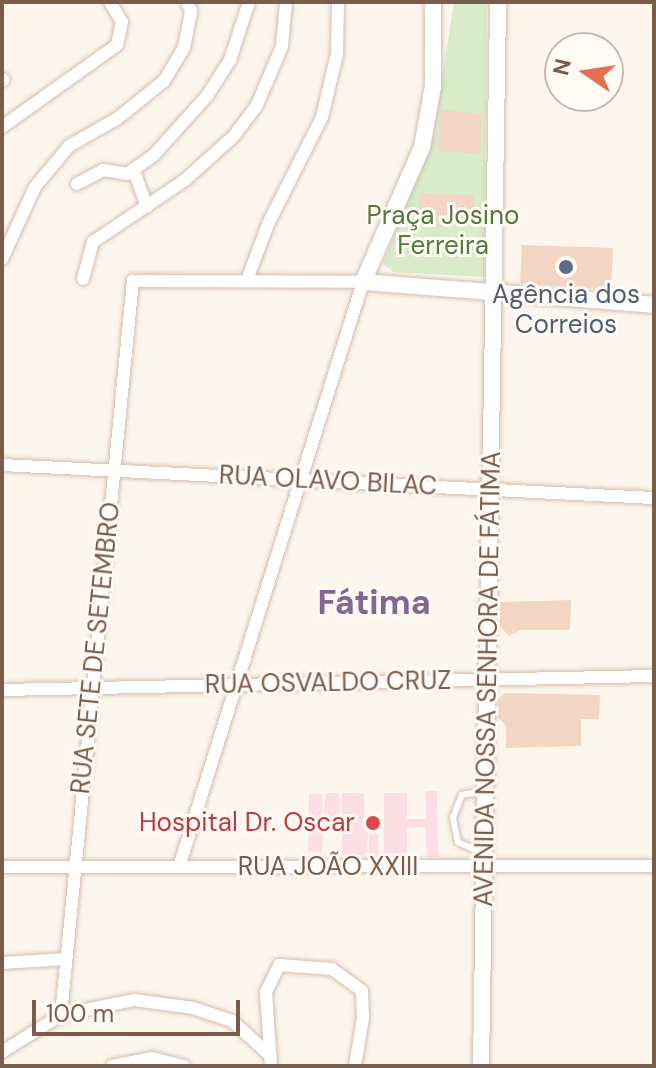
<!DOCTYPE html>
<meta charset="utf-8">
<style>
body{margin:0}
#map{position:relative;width:656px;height:1068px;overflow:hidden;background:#fdf6ec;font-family:"DM Sans",sans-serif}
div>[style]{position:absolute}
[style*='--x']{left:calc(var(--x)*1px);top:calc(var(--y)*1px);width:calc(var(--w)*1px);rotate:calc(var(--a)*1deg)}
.medical>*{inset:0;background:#fbdfe3}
.green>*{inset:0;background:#d8ecc9}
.building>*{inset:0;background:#f3d5c3}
.roads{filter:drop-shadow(0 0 2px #d1beb0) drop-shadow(0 0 2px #d1beb0)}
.lane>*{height:6px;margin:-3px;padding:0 3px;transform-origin:3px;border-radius:3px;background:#fff}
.street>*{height:12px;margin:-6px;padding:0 6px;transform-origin:6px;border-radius:6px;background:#fff}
.secondary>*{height:16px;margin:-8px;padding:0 8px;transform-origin:8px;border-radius:8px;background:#fff}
.dots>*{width:22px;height:22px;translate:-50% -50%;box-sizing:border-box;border:4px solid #fffaf3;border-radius:50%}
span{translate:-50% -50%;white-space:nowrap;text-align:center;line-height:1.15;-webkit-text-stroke:6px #fffaf3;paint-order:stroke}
.park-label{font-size:26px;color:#537a41}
.service-label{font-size:26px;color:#4e5e75}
.street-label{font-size:26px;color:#7a5c4d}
.health-label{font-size:26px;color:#be3a42}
.right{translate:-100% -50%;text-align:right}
.district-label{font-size:34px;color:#846695;font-weight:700}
.frame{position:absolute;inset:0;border:4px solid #7a5c4d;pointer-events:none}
.north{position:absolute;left:544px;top:32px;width:80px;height:80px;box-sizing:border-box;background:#fffaf3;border:2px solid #cabbb1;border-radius:50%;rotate:283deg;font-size:22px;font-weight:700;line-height:32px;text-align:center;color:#7a5c4d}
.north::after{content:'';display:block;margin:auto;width:28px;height:36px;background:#e76f51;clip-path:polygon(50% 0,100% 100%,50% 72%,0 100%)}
.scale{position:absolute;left:32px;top:1000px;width:208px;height:36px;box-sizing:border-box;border:4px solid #7a5c4d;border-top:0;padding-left:10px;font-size:24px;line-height:28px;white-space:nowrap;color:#7a5c4d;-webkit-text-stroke:6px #fffaf3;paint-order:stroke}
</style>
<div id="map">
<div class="medical">
<div style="clip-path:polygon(426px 791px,437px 791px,438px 857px,427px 857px,425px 827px,407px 828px,407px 855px,384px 855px,384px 826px,378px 827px,379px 855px,369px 855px,369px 828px,366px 855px,342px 855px,342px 829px,323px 829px,322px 852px,308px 851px,309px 793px,322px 794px,323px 819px,326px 793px,338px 793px,342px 820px,342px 793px,364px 793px,365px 820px,384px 819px,384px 793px,407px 793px,407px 819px,426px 819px)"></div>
</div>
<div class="green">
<div style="clip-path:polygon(454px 2px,487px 2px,484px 277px,394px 272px,383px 264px,433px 137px)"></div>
</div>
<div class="building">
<div style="clip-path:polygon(441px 110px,482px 114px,480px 154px,438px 151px)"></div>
<div style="clip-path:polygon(420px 193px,474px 195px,472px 223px,438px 227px,439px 222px,419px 221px)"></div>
<div style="clip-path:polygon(522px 245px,613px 248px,611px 290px,520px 283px)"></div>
<div style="clip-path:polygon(571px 600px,570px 630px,520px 630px,509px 636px,500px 626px,500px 602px)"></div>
<div style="clip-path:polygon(505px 693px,600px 695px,599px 719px,581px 719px,581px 746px,506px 748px,506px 726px,498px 717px,498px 699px)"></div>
</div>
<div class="roads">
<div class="lane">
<div style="--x:481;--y:852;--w:25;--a:-157"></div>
<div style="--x:458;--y:842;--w:25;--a:-102"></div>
<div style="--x:453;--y:818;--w:25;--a:-69"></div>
<div style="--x:462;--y:795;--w:20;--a:-11"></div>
</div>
<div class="street">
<div style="--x:2;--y:79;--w:2;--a:27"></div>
<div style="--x:2;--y:127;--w:141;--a:-35.5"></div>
<div style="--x:117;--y:45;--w:24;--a:-78"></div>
<div style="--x:122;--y:22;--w:23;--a:-121"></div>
<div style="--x:134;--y:171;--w:38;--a:70"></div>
<div style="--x:77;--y:184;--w:30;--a:-28"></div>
<div style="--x:103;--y:170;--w:24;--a:9"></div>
<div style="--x:127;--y:174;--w:32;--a:-35"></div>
<div style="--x:153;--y:156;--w:81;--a:-48"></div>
<div style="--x:207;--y:96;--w:43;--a:-57.4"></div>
<div style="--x:230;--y:60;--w:61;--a:-71.9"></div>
<div style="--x:2;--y:259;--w:79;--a:-65.4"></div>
<div style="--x:35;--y:187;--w:53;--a:-50.3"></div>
<div style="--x:69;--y:146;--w:56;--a:-29.7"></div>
<div style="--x:118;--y:118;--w:59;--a:-38.8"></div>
<div style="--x:164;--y:81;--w:39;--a:-59"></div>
<div style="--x:184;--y:48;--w:38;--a:-79"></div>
<div style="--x:191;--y:11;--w:10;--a:-114"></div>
<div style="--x:83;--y:279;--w:38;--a:-75"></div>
<div style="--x:93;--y:242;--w:111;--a:-34"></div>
<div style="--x:185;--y:180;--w:64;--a:-41.9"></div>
<div style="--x:233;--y:137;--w:40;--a:-53"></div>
<div style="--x:257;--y:105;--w:64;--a:-67"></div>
<div style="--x:282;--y:46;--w:44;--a:-84.8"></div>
<div style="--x:247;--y:280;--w:60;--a:-69.4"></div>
<div style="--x:268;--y:224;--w:120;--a:-63.2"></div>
<div style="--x:322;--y:117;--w:65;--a:-76.6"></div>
<div style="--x:337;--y:54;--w:52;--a:-88.9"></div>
<div style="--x:2;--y:465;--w:653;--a:2.9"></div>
<div style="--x:2;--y:690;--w:652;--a:-1.23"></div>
<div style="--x:2;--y:867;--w:652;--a:-0.09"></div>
<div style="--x:2;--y:963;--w:63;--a:-3.6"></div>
<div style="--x:61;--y:1015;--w:738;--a:-84.4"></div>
<div style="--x:133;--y:281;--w:230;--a:0.2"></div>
<div style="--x:363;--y:282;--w:613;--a:107.46"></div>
<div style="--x:2;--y:1052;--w:70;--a:-32.1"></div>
<div style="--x:61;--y:1015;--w:75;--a:-11.6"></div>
<div style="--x:134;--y:1000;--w:60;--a:7.7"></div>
<div style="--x:193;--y:1008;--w:41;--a:18.4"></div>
<div style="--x:232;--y:1021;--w:52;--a:41.9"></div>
<div style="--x:112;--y:1066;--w:41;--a:-11.3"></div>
<div style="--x:152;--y:1058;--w:33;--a:14"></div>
<div style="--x:271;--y:1066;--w:74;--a:-93.9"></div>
<div style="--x:266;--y:992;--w:30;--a:-64"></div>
<div style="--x:279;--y:965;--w:53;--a:4.3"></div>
<div style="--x:332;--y:969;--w:37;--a:36"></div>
<div style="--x:362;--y:991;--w:27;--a:88"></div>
<div style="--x:363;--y:1018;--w:49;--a:99.5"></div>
</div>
<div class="secondary">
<div style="--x:433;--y:2;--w:84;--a:90"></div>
<div style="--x:433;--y:86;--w:62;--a:100.2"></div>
<div style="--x:422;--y:147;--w:147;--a:113.6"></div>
<div style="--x:363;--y:282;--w:292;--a:4.5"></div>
<div style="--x:481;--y:1066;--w:1064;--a:-89.08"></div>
</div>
</div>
<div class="dots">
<div style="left:566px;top:267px;background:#5c6f8a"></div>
<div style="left:373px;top:823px;background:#e0444e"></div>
</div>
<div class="park-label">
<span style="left:443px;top:231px">Praça Josino<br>Ferreira</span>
</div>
<div class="service-label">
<span style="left:566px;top:310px">Agência dos<br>Correios</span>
</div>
<div class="street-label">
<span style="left:328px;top:481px;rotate:3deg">RUA OLAVO BILAC</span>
<span style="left:96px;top:648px;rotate:-84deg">RUA SETE DE SETEMBRO</span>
<span style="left:488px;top:679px;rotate:-89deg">AVENIDA NOSSA SENHORA DE FÁTIMA</span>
<span style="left:328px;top:683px;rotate:-1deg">RUA OSVALDO CRUZ</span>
<span style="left:328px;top:867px">RUA JOÃO XXIII</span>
</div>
<div class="health-label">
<span class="right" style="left:355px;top:823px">Hospital Dr. Oscar</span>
</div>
<div class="district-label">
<span style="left:374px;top:603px">Fátima</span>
</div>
<div class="frame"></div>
<div class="north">N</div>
<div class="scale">100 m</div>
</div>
